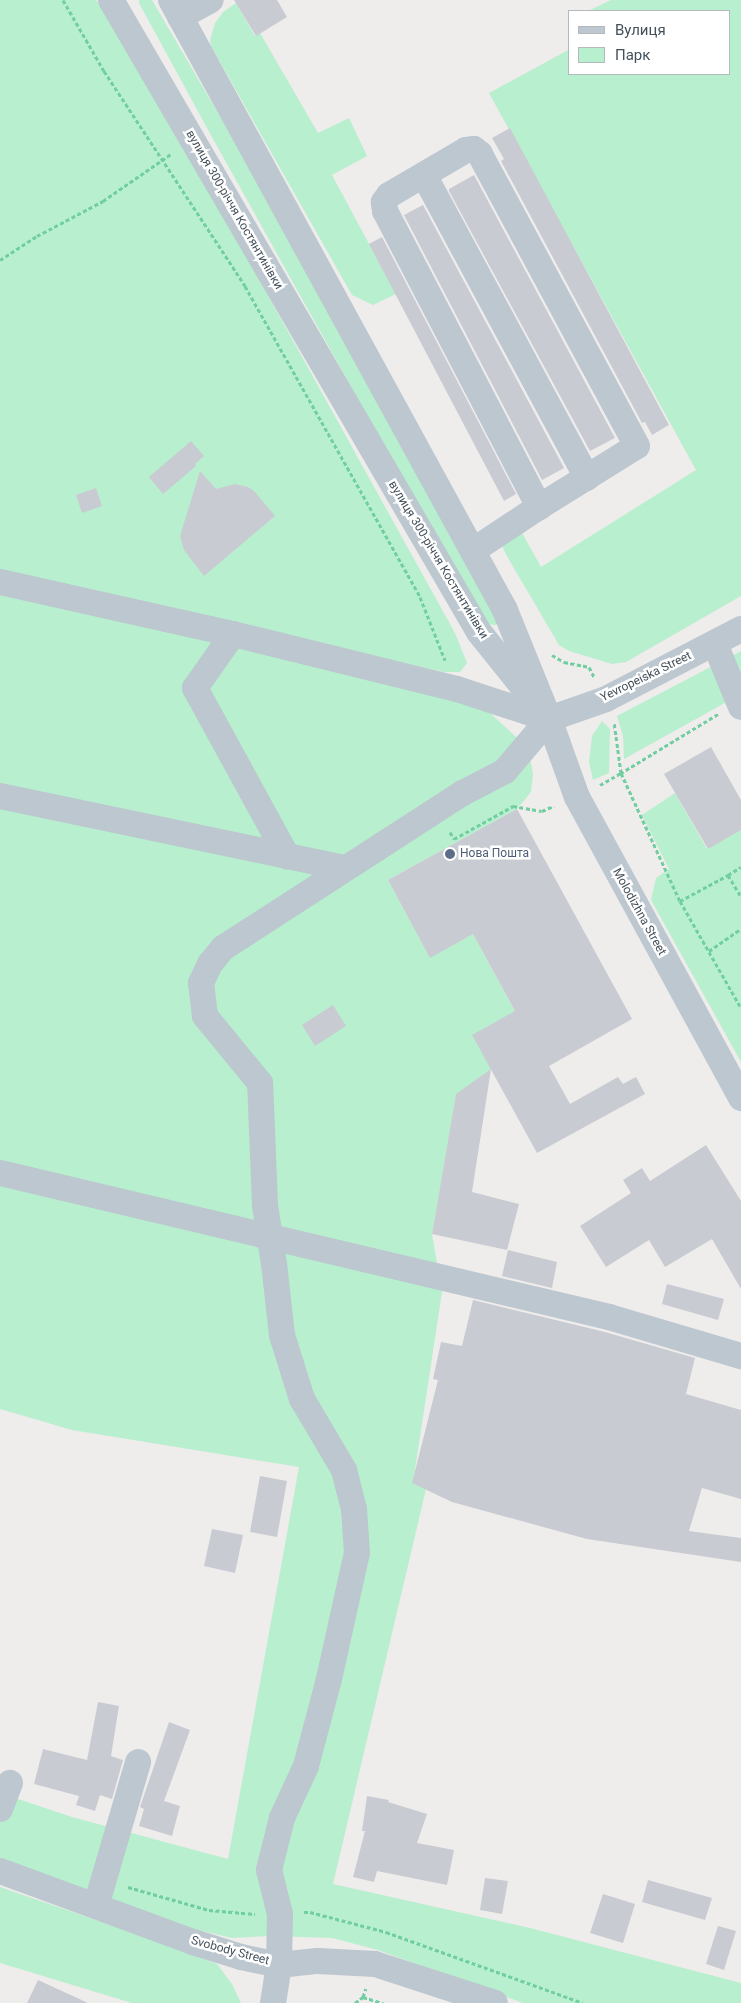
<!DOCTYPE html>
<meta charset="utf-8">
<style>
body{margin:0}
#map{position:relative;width:741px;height:2003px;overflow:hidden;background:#efecec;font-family:Roboto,sans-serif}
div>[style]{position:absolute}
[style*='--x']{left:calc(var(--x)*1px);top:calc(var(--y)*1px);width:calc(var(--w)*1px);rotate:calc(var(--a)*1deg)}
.green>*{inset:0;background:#b8efce}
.building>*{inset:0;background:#c9cbd2}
.path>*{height:3px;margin-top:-1.5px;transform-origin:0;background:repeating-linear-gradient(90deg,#70cea0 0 4px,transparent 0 6.5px)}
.minor>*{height:26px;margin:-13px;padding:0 13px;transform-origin:13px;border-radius:13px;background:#bcc7cf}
.dots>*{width:14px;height:14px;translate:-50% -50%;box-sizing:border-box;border:2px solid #fff;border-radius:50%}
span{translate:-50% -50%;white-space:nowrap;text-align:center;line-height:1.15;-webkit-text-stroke:5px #fff;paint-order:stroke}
.street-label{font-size:12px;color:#44505a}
.service-label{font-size:12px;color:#4e5e75}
.left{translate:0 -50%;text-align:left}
.legend{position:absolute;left:568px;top:10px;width:162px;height:65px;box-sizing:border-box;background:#fff;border:1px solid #b4b9bd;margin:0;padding:6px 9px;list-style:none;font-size:15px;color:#44505a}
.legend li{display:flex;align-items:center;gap:10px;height:25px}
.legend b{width:25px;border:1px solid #b4b9bd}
</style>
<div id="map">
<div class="green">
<div style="clip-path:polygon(0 0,96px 0,108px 16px,255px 272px,455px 633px,467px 663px,460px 672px,444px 672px,0 571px)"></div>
<div style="clip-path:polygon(139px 0,152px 0,222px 120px,500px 621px,496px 625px,485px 624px,414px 500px,207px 128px,139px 3px)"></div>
<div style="clip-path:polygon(611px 0,741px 0,741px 596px,626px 662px,612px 664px,569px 651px,559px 645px,508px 558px,503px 548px,503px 539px,521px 531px,541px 567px,696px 470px,489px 93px,570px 49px,570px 74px,730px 74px,730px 11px,590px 10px)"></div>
<div style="clip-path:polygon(236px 3px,255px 36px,260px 33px,318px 133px,349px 118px,367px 156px,332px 175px,396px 294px,373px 305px,352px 295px,211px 46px,210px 40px,215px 23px,223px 12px)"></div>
<div style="clip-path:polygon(0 592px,432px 690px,485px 708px,517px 738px,530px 758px,533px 774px,531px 792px,517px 809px,388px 880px,430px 957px,473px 934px,515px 1011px,491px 1069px,456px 1095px,432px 1234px,442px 1292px,413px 1483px,426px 1489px,333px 1884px,530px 1928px,741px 1983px,741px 2003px,523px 2003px,378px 1950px,332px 1938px,271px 1936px,232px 1938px,185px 1927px,0 1861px,0 1793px,72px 1817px,228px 1859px,299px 1467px,72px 1430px,0 1409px)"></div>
<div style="clip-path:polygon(741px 651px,741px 694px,624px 759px,623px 736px,617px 716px)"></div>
<div style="clip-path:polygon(602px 721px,610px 729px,609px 773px,593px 780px,589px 762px,592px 736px)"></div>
<div style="clip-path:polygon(675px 793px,707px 849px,741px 830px,741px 1062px,651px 900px,656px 878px,669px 869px,642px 815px)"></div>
<div style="clip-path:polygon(0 1887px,177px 1948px,217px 1964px,232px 1984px,241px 2003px,132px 2003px,0 1963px)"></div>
</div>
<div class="building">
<div style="clip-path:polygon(234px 0,277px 0,287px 17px,256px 36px)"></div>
<div style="clip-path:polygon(510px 128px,669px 425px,652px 435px,645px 422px,642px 423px,501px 161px,504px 159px,492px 138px)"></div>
<div style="clip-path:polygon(474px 175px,615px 438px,590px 451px,449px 191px,449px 189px)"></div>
<div style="clip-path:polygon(423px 205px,564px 468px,542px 480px,404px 215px)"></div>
<div style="clip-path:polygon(382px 237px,516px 494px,504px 501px,369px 244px)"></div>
<div style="clip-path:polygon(191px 441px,204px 456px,195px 464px,196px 466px,163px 494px,149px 477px)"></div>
<div style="clip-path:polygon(200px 471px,216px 489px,235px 484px,248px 487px,254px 491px,275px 516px,204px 576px,184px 550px,180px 536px)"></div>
<div style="clip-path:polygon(96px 488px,102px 506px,82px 513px,76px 495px)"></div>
<div style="clip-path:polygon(711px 747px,741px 800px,741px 830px,708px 849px,664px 774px)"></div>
<div style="clip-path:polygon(517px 809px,632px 1019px,549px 1066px,570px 1104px,618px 1077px,623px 1084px,636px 1077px,645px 1094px,537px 1153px,472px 1035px,515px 1011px,473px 934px,430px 958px,388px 880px)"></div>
<div style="clip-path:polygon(333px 1005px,346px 1026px,315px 1046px,302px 1025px)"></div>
<div style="clip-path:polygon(491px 1069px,472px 1192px,519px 1204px,507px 1250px,432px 1234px,456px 1094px)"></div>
<div style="clip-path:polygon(706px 1145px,741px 1201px,741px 1289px,712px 1239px,665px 1267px,649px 1240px,606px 1267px,580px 1226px,631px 1193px,623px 1180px,642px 1168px,650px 1181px)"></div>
<div style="clip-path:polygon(508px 1250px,557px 1262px,552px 1288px,502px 1276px)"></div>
<div style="clip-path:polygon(667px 1284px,724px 1299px,718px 1320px,662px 1304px)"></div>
<div style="clip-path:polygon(473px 1300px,605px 1332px,695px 1358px,686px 1394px,741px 1410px,741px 1499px,702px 1488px,689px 1531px,741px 1538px,741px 1562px,587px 1539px,452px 1502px,412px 1483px,438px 1380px,433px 1379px,441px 1342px,462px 1346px)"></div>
<div style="clip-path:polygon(260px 1476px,287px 1481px,277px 1537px,250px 1532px)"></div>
<div style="clip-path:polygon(212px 1529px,243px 1535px,235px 1573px,204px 1566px)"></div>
<div style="clip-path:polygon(98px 1702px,119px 1706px,111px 1756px,123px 1760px,112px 1799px,100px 1795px,95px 1811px,76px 1805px,79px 1796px,34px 1784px,43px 1749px,87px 1760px)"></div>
<div style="clip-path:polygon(169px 1722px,190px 1730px,164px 1801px,180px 1806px,172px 1836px,139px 1826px,144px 1809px,140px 1807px)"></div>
<div style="clip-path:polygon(367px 1796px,389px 1800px,388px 1802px,427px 1814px,417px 1843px,454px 1850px,447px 1885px,377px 1871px,374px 1882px,353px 1877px,365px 1831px,362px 1831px)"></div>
<div style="clip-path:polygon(485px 1878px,508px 1881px,502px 1914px,480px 1910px)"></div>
<div style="clip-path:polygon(648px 1880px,712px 1898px,705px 1920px,642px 1902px)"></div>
<div style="clip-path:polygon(603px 1894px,635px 1904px,623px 1943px,590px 1933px)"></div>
<div style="clip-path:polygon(718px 1926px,736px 1931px,724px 1970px,706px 1964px)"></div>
<div style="clip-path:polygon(38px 1980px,88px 2003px,27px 2003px)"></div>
</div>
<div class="path">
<div style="--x:63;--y:0;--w:82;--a:60"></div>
<div style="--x:104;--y:71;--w:257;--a:56.7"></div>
<div style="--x:245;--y:286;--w:357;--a:60.6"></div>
<div style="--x:420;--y:597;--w:68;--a:68.4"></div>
<div style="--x:0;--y:260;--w:44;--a:-33"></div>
<div style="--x:37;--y:236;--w:75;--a:-27.9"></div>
<div style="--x:103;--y:201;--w:83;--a:-34.7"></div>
<div style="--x:552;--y:655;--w:14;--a:30"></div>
<div style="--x:564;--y:662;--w:25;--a:11"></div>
<div style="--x:589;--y:667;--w:11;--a:63"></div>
<div style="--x:718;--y:714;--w:114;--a:148.7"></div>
<div style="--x:621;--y:773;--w:141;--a:65.3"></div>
<div style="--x:680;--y:901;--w:123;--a:60.3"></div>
<div style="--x:600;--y:785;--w:24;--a:-30"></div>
<div style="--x:621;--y:773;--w:51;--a:-97.8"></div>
<div style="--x:450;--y:832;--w:8;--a:60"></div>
<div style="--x:454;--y:839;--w:68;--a:-29.2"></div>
<div style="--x:513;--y:806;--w:29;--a:10"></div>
<div style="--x:542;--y:811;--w:13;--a:-23"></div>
<div style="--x:728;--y:875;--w:15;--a:-32"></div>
<div style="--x:680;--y:901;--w:55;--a:-28.4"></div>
<div style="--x:728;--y:875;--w:26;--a:59"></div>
<div style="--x:709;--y:951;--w:39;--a:-35"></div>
<div style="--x:128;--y:1887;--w:84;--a:15.9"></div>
<div style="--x:209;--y:1910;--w:46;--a:5"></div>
<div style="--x:304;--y:1912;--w:6;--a:0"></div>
<div style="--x:310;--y:1912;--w:79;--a:14.7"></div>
<div style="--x:386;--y:1932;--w:209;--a:19.8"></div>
<div style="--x:363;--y:1997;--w:21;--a:17"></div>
<div style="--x:355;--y:2003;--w:10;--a:-37"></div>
<div style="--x:363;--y:1997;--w:9;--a:-72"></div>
</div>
<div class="minor">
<div style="--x:111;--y:0;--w:731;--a:59.79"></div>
<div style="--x:479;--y:632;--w:83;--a:51.3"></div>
<div style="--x:171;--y:0;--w:695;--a:61.3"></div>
<div style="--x:505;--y:610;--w:118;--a:68"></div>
<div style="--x:549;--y:719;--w:83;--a:70.3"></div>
<div style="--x:577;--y:797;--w:343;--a:61.4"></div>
<div style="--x:180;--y:17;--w:35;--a:-29"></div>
<div style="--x:424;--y:175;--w:344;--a:61.7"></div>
<div style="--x:474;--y:550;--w:78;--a:-33.5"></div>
<div style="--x:539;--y:507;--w:115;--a:-31.9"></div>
<div style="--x:637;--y:446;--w:332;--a:-118.3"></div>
<div style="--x:480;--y:154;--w:8;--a:-140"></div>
<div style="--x:474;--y:149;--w:8;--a:173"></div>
<div style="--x:466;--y:150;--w:89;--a:149.7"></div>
<div style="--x:389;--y:195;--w:9;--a:126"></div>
<div style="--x:384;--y:202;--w:9;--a:84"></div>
<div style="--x:385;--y:211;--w:334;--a:62.5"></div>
<div style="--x:0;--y:582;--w:239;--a:12.6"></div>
<div style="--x:233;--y:634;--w:231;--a:13.8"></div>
<div style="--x:457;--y:689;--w:97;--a:18.1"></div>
<div style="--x:233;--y:634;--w:66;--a:125.1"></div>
<div style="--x:195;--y:688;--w:192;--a:61.3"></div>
<div style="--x:715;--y:644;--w:68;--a:67.6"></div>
<div style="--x:0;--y:796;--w:353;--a:11.8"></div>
<div style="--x:0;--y:1173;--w:626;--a:13.3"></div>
<div style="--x:609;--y:1317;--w:138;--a:16.5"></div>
<div style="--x:0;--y:1809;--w:28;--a:-69"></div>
<div style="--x:0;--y:1871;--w:206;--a:20.2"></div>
<div style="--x:193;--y:1942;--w:50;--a:17.4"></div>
<div style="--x:241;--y:1957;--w:39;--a:12"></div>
<div style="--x:279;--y:1965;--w:39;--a:-6"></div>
<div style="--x:318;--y:1961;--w:57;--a:3"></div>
<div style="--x:375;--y:1964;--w:126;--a:18"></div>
<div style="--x:96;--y:1906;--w:150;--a:-73.7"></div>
<div style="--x:273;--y:2003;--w:38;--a:-81"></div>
<div style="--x:279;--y:1965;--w:51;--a:-88.9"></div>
<div style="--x:280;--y:1914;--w:45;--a:-104"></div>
<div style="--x:269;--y:1870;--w:54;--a:-76"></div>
<div style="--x:282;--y:1818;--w:57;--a:-65.2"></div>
<div style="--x:306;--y:1766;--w:90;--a:-75.2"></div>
<div style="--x:329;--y:1679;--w:129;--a:-77.5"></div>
<div style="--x:357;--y:1553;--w:44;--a:-93.9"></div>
<div style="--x:354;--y:1509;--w:40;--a:-104.4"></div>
<div style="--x:344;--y:1470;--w:82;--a:-120.6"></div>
<div style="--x:302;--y:1399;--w:67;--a:-107.4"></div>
<div style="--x:282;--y:1335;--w:71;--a:-96.4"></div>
<div style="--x:274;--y:1264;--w:60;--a:-98.7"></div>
<div style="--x:265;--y:1205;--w:122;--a:-92.3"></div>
<div style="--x:260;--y:1083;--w:87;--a:-129.4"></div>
<div style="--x:205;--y:1016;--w:33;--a:-97"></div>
<div style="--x:201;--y:983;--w:21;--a:-65"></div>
<div style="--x:210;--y:964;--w:21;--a:-51"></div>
<div style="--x:223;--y:948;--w:286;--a:-32.9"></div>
<div style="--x:463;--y:793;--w:47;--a:-27.6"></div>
<div style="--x:505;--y:771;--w:68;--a:-49.8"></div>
<div style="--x:549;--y:719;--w:60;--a:-19.3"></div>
<div style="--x:606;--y:699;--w:152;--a:-27.4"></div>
</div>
<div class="dots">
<div style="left:450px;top:854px;background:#5c6f8a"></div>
</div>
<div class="street-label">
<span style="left:234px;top:210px;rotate:60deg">вулиця 300-річчя Костянтинівки</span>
<span style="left:438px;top:560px;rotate:59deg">вулиця 300-річчя Костянтинівки</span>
<span style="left:646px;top:677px;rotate:-26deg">Yevropeiska Street</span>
<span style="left:639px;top:912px;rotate:61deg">Molodizhna Street</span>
<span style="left:230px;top:1951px;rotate:15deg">Svobody Street</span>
</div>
<div class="service-label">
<span class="left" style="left:460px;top:854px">Нова Пошта</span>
</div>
<ul class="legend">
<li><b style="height:6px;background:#bcc7cf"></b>Вулиця</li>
<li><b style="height:14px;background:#b8efce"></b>Парк</li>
</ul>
</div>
